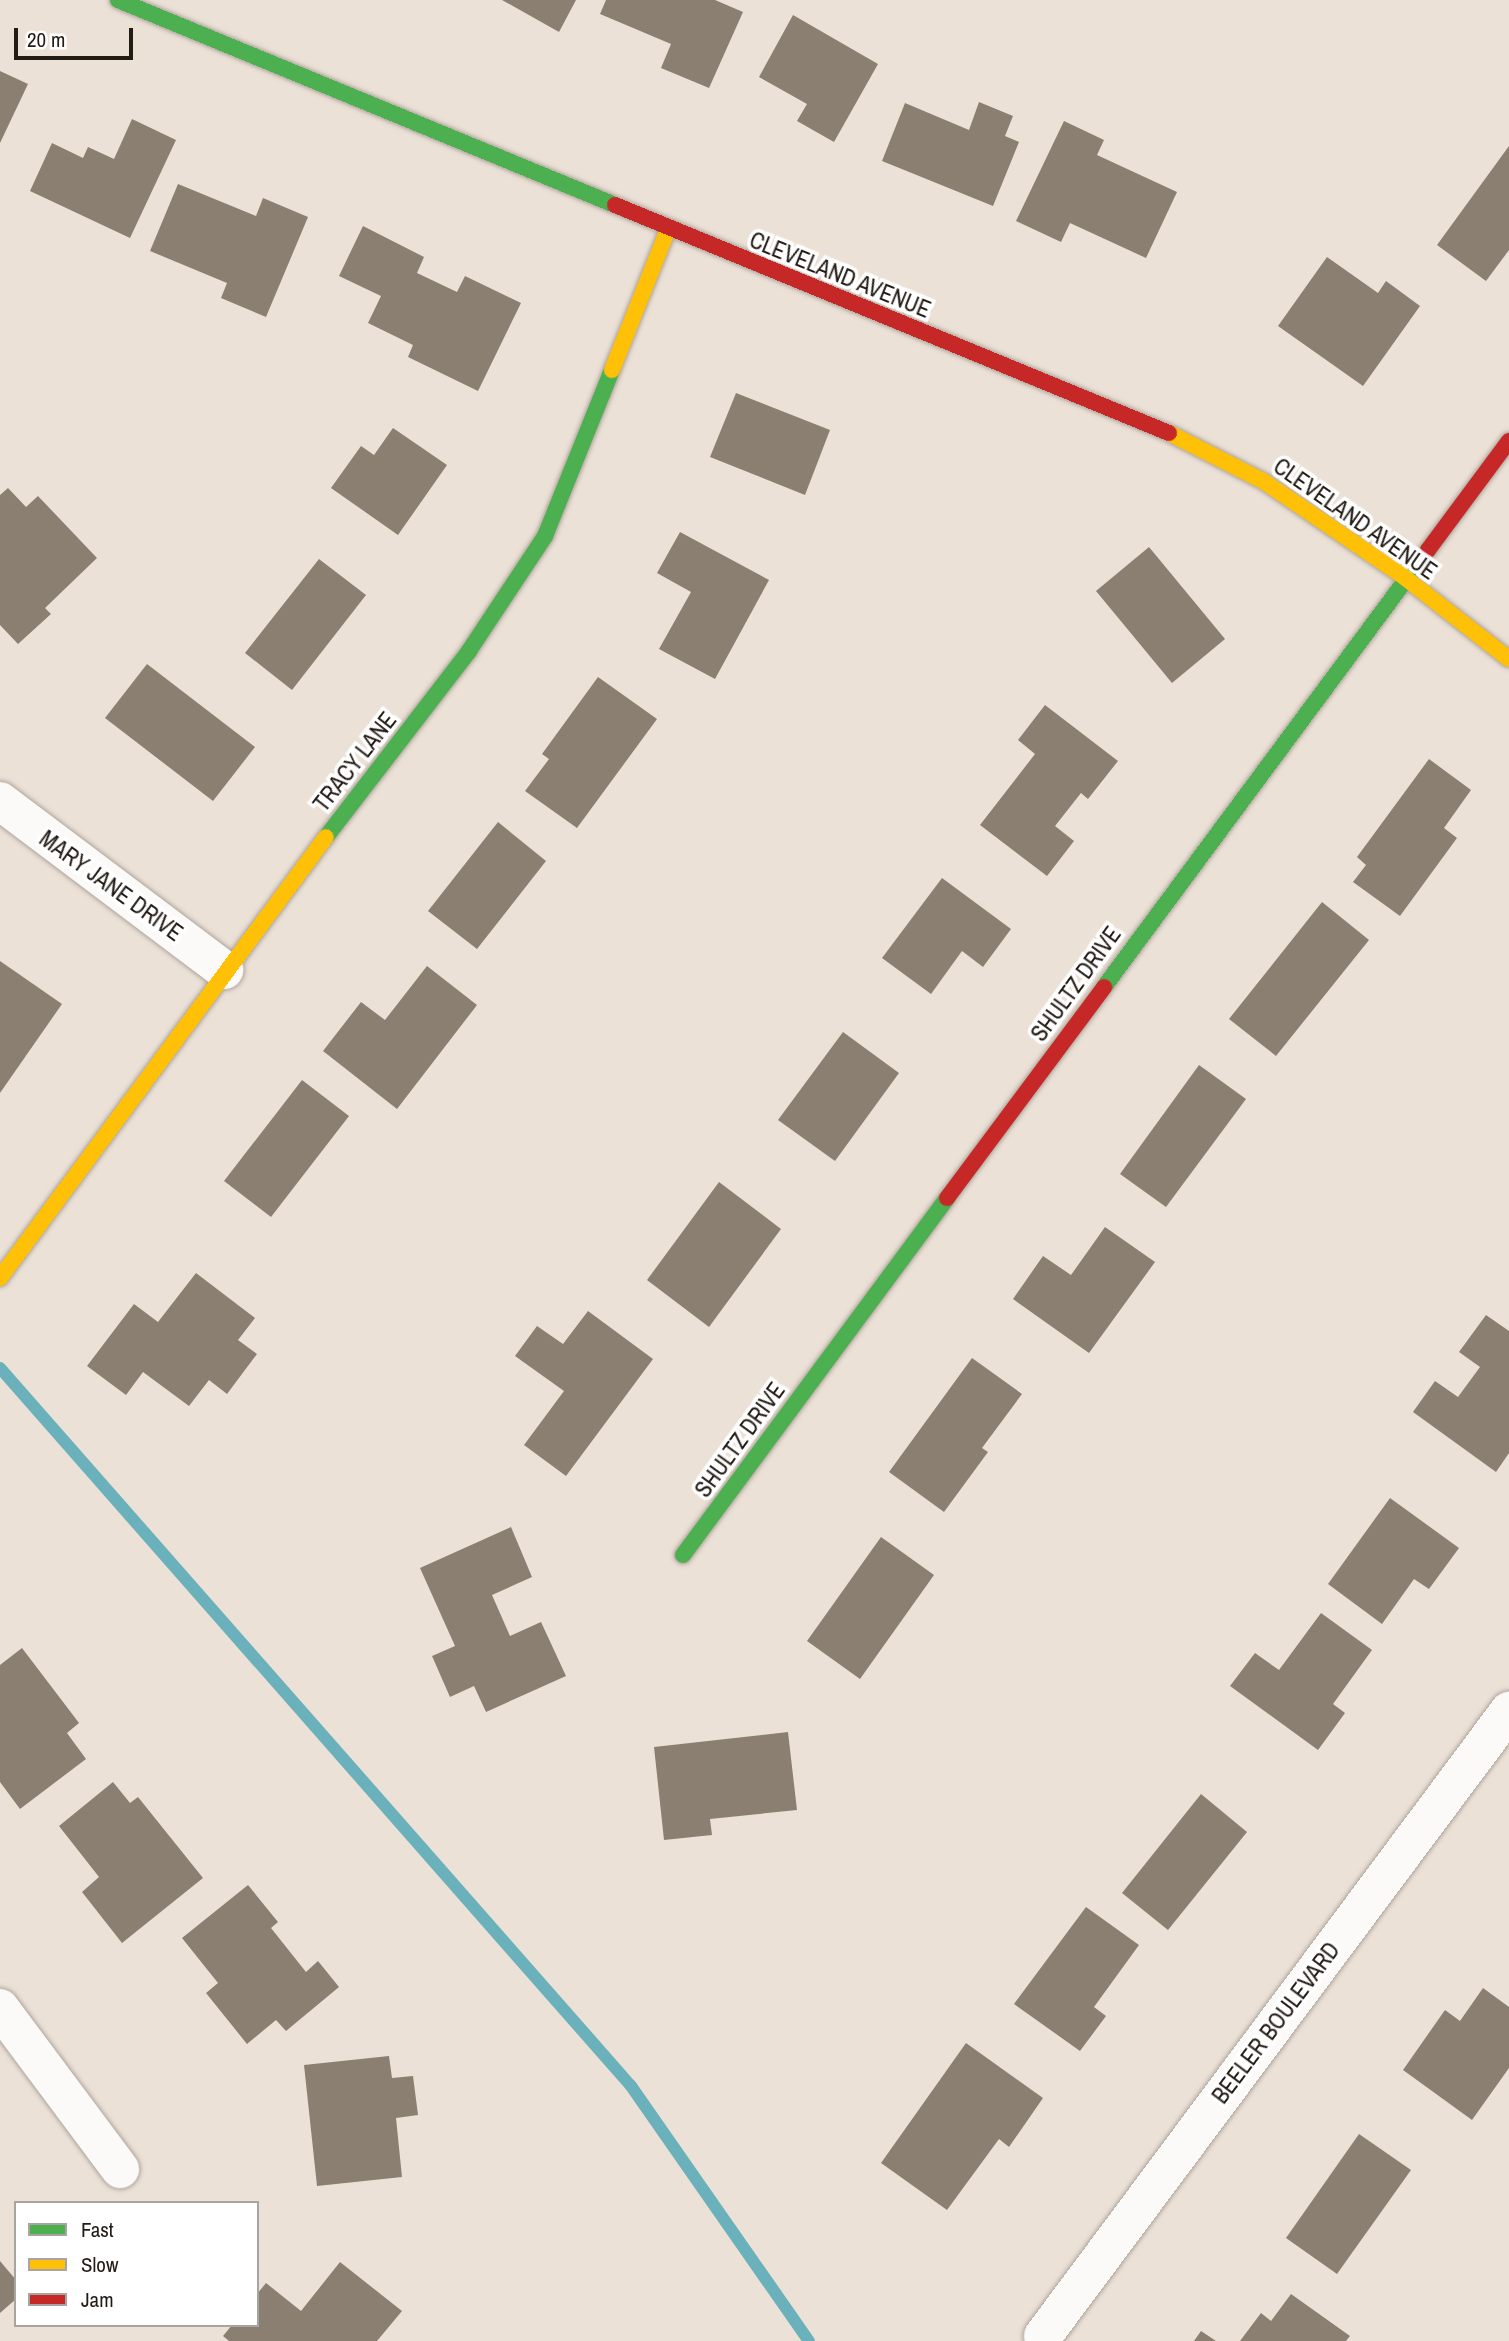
<!DOCTYPE html>
<style>
body{margin:0}
#map{position:relative;width:1509px;height:2341px;overflow:hidden;background:#ece1d6;font-family:"Archivo Narrow",sans-serif}
div>[style]{position:absolute}
[style*='--x']{left:calc(var(--x)*1px);top:calc(var(--y)*1px);width:calc(var(--w)*1px);rotate:calc(var(--a)*1deg)}
.stream>*{height:12px;margin:-6px;padding:0 6px;transform-origin:6px;border-radius:6px;background:#6ab1bb}
.building>*{inset:0;background:#8b7f72}
.roads{filter:drop-shadow(0 0 2px #ada49c) drop-shadow(0 0 2px #ada49c)}
.street>*{height:38px;margin:-19px;padding:0 19px;transform-origin:19px;border-radius:19px;background:#fcfaf9}
.fast>*{height:16px;margin:-8px;padding:0 8px;transform-origin:8px;border-radius:8px;background:#4caf50}
.slow>*{height:16px;margin:-8px;padding:0 8px;transform-origin:8px;border-radius:8px;background:#ffc107}
.jam>*{height:16px;margin:-8px;padding:0 8px;transform-origin:8px;border-radius:8px;background:#c62828}
span{translate:-50% -50%;white-space:nowrap;text-align:center;line-height:1.15;-webkit-text-stroke:7px #fff;paint-order:stroke}
.street-label{font-size:23px;color:#231c15}
.legend{position:absolute;left:14px;top:2201px;width:245px;height:126px;box-sizing:border-box;background:#fff;border:2px solid #a7a4a1;margin:0;padding:9px 12px;list-style:none;font-size:21px;color:#231c15}
.legend li{display:flex;align-items:center;gap:14px;height:35px}
.legend b{width:35px;border:2px solid #a7a4a1}
.scale{position:absolute;left:14px;top:28px;width:119px;height:32px;box-sizing:border-box;border:4px solid #231c15;border-top:0;padding-left:9px;font-size:21px;line-height:24px;white-space:nowrap;color:#231c15;-webkit-text-stroke:5px #fff;paint-order:stroke}
</style>
<div id="map">
<div class="stream">
<div style="--x:0;--y:1368;--w:956;--a:48.69"></div>
<div style="--x:631;--y:2086;--w:311;--a:55.1"></div>
</div>
<div class="building">
<div style="clip-path:polygon(502px 0,576px 0,559px 32px)"></div>
<div style="clip-path:polygon(606px 0,715px 0,743px 12px,709px 88px,661px 68px,671px 44px,600px 14px)"></div>
<div style="clip-path:polygon(793px 15px,878px 64px,834px 142px,797px 121px,807px 104px,759px 77px)"></div>
<div style="clip-path:polygon(0 71px,28px 84px,0 143px)"></div>
<div style="clip-path:polygon(979px 102px,1013px 116px,1005px 136px,1019px 142px,993px 206px,882px 161px,905px 103px,969px 130px)"></div>
<div style="clip-path:polygon(132px 119px,176px 140px,130px 238px,30px 191px,52px 143px,83px 158px,88px 147px,114px 159px)"></div>
<div style="clip-path:polygon(1064px 121px,1104px 140px,1097px 155px,1177px 192px,1146px 258px,1070px 223px,1061px 242px,1016px 221px)"></div>
<div style="clip-path:polygon(1509px 146px,1509px 250px,1486px 281px,1437px 245px)"></div>
<div style="clip-path:polygon(178px 184px,256px 216px,263px 198px,308px 217px,266px 317px,221px 298px,227px 283px,150px 251px)"></div>
<div style="clip-path:polygon(363px 226px,424px 257px,417px 273px,457px 292px,465px 276px,521px 303px,478px 391px,408px 357px,413px 345px,368px 323px,381px 296px,339px 276px)"></div>
<div style="clip-path:polygon(1327px 257px,1378px 293px,1386px 281px,1420px 306px,1363px 386px,1278px 326px)"></div>
<div style="clip-path:polygon(736px 393px,830px 430px,805px 495px,710px 457px)"></div>
<div style="clip-path:polygon(393px 428px,447px 465px,398px 535px,331px 488px,361px 446px,374px 455px)"></div>
<div style="clip-path:polygon(8px 488px,26px 507px,38px 496px,97px 558px,45px 608px,51px 614px,18px 644px,0 625px,0 495px)"></div>
<div style="clip-path:polygon(680px 532px,769px 580px,715px 679px,659px 649px,691px 592px,657px 573px)"></div>
<div style="clip-path:polygon(1149px 547px,1225px 639px,1172px 683px,1096px 591px)"></div>
<div style="clip-path:polygon(319px 559px,366px 595px,292px 690px,245px 653px)"></div>
<div style="clip-path:polygon(147px 664px,255px 747px,213px 801px,105px 718px)"></div>
<div style="clip-path:polygon(598px 677px,657px 719px,577px 828px,525px 791px,549px 759px,542px 754px)"></div>
<div style="clip-path:polygon(1045px 705px,1118px 761px,1088px 799px,1081px 793px,1055px 826px,1074px 841px,1047px 876px,980px 825px,1035px 754px,1018px 740px)"></div>
<div style="clip-path:polygon(1429px 759px,1471px 790px,1444px 828px,1457px 838px,1400px 916px,1353px 882px,1366px 865px,1357px 857px)"></div>
<div style="clip-path:polygon(498px 822px,546px 861px,477px 949px,428px 911px)"></div>
<div style="clip-path:polygon(942px 878px,1011px 929px,983px 967px,962px 951px,931px 994px,882px 958px)"></div>
<div style="clip-path:polygon(1322px 902px,1369px 940px,1276px 1056px,1229px 1019px)"></div>
<div style="clip-path:polygon(0 961px,62px 1004px,0 1093px)"></div>
<div style="clip-path:polygon(427px 966px,477px 1005px,397px 1109px,323px 1051px,361px 1002px,385px 1020px)"></div>
<div style="clip-path:polygon(843px 1032px,899px 1073px,835px 1161px,778px 1120px)"></div>
<div style="clip-path:polygon(1199px 1065px,1246px 1099px,1166px 1207px,1120px 1174px)"></div>
<div style="clip-path:polygon(302px 1080px,349px 1116px,271px 1217px,224px 1181px)"></div>
<div style="clip-path:polygon(719px 1182px,781px 1229px,709px 1327px,647px 1280px)"></div>
<div style="clip-path:polygon(1105px 1227px,1155px 1262px,1089px 1353px,1013px 1299px,1043px 1256px,1071px 1275px)"></div>
<div style="clip-path:polygon(196px 1273px,255px 1318px,238px 1340px,257px 1354px,227px 1394px,209px 1380px,189px 1406px,143px 1372px,126px 1395px,87px 1366px,134px 1304px,158px 1322px)"></div>
<div style="clip-path:polygon(588px 1311px,653px 1359px,566px 1476px,524px 1445px,564px 1391px,515px 1356px,537px 1326px,563px 1344px)"></div>
<div style="clip-path:polygon(1486px 1315px,1509px 1331px,1509px 1453px,1496px 1472px,1413px 1412px,1435px 1381px,1458px 1397px,1480px 1367px,1459px 1352px)"></div>
<div style="clip-path:polygon(972px 1358px,1022px 1394px,982px 1448px,988px 1452px,944px 1512px,889px 1472px)"></div>
<div style="clip-path:polygon(1390px 1498px,1459px 1548px,1429px 1589px,1414px 1579px,1382px 1624px,1328px 1584px)"></div>
<div style="clip-path:polygon(511px 1527px,532px 1577px,492px 1595px,510px 1636px,541px 1622px,566px 1676px,486px 1712px,474px 1686px,450px 1697px,432px 1656px,455px 1646px,420px 1568px)"></div>
<div style="clip-path:polygon(881px 1537px,934px 1575px,860px 1679px,807px 1641px)"></div>
<div style="clip-path:polygon(1321px 1613px,1372px 1650px,1333px 1704px,1345px 1713px,1318px 1750px,1230px 1686px,1255px 1653px,1279px 1670px)"></div>
<div style="clip-path:polygon(22px 1648px,79px 1723px,67px 1733px,86px 1759px,20px 1809px,0 1782px,0 1665px)"></div>
<div style="clip-path:polygon(788px 1732px,797px 1810px,710px 1819px,712px 1835px,664px 1840px,654px 1747px)"></div>
<div style="clip-path:polygon(113px 1782px,130px 1803px,138px 1797px,203px 1878px,122px 1943px,82px 1892px,99px 1877px,59px 1826px)"></div>
<div style="clip-path:polygon(1201px 1794px,1247px 1832px,1168px 1930px,1122px 1893px)"></div>
<div style="clip-path:polygon(248px 1885px,278px 1922px,271px 1928px,306px 1972px,318px 1961px,339px 1987px,286px 2031px,276px 2020px,247px 2044px,206px 1993px,218px 1983px,182px 1938px)"></div>
<div style="clip-path:polygon(1086px 1907px,1139px 1945px,1094px 2007px,1106px 2016px,1080px 2051px,1014px 2004px)"></div>
<div style="clip-path:polygon(1483px 1988px,1509px 2007px,1509px 2068px,1472px 2120px,1403px 2070px,1445px 2010px,1460px 2021px)"></div>
<div style="clip-path:polygon(966px 2043px,1043px 2098px,1009px 2147px,999px 2139px,947px 2210px,881px 2163px)"></div>
<div style="clip-path:polygon(389px 2056px,392px 2078px,413px 2076px,418px 2115px,396px 2118px,402px 2177px,317px 2186px,304px 2065px)"></div>
<div style="clip-path:polygon(1359px 2134px,1411px 2170px,1337px 2274px,1286px 2238px)"></div>
<div style="clip-path:polygon(0 2261px,16px 2280px,16px 2299px,0 2313px)"></div>
<div style="clip-path:polygon(340px 2262px,402px 2311px,377px 2341px,229px 2341px,223px 2336px,232px 2325px,257px 2325px,257px 2294px,266px 2283px,301px 2311px)"></div>
<div style="clip-path:polygon(1291px 2294px,1350px 2336px,1346px 2341px,1240px 2341px,1261px 2313px,1271px 2321px)"></div>
<div style="clip-path:polygon(1201px 2331px,1216px 2341px,1194px 2341px)"></div>
</div>
<div class="roads">
<div class="street">
<div style="--x:0;--y:801;--w:281;--a:37"></div>
<div style="--x:0;--y:2008;--w:201;--a:53.3"></div>
<div style="--x:1043;--y:2336;--w:780;--a:-53.29"></div>
</div>
<div class="fast">
<div style="--x:118;--y:0;--w:538;--a:22.41"></div>
<div style="--x:326;--y:837;--w:235;--a:-52.4"></div>
<div style="--x:469;--y:651;--w:138;--a:-56.5"></div>
<div style="--x:545;--y:536;--w:179;--a:-68"></div>
<div style="--x:1104;--y:987;--w:544;--a:-53.45"></div>
<div style="--x:683;--y:1555;--w:444;--a:-53.5"></div>
</div>
<div class="slow">
<div style="--x:612;--y:370;--w:152;--a:-68.3"></div>
<div style="--x:1169;--y:433;--w:106;--a:27.1"></div>
<div style="--x:1263;--y:481;--w:171;--a:34.2"></div>
<div style="--x:1404;--y:577;--w:133;--a:38"></div>
<div style="--x:0;--y:1278;--w:548;--a:-53.53"></div>
</div>
<div class="jam">
<div style="--x:615;--y:205;--w:599;--a:22.37"></div>
<div style="--x:1428;--y:550;--w:136;--a:-53.4"></div>
<div style="--x:947;--y:1198;--w:263;--a:-53.3"></div>
</div>
</div>
<div class="street-label">
<span style="left:840px;top:275px;rotate:22deg">CLEVELAND AVENUE</span>
<span style="left:1355px;top:519px;rotate:35deg">CLEVELAND AVENUE</span>
<span style="left:355px;top:762px;rotate:-52deg">TRACY LANE</span>
<span style="left:111px;top:886px;rotate:36deg">MARY JANE DRIVE</span>
<span style="left:1076px;top:984px;rotate:-54deg">SHULTZ DRIVE</span>
<span style="left:740px;top:1440px;rotate:-54deg">SHULTZ DRIVE</span>
<span style="left:1276px;top:2023px;rotate:-53deg">BEELER BOULEVARD</span>
</div>
<ul class="legend">
<li><b style="height:9px;background:#4caf50"></b>Fast</li>
<li><b style="height:9px;background:#ffc107"></b>Slow</li>
<li><b style="height:9px;background:#c62828"></b>Jam</li>
</ul>
<div class="scale">20 m</div>
</div>
